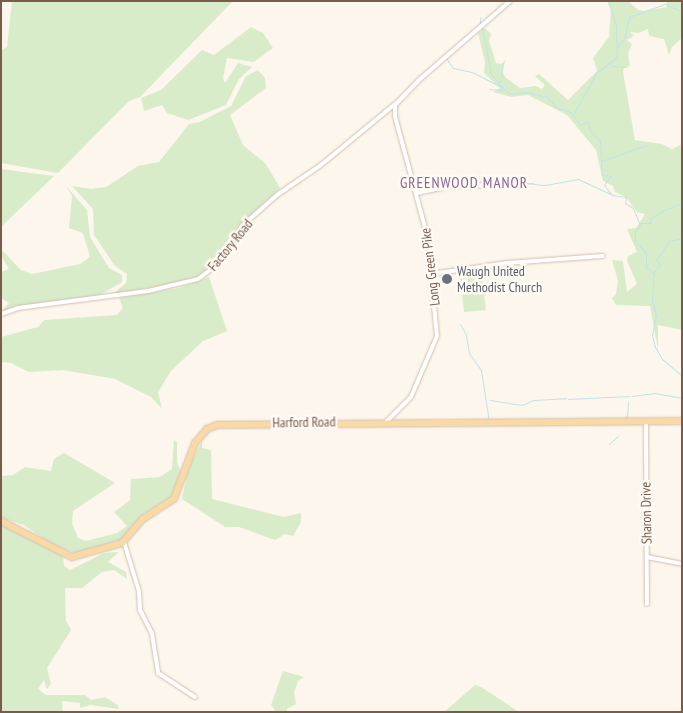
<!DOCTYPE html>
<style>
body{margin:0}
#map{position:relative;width:683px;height:713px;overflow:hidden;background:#fdf6ec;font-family:"PT Sans Narrow",sans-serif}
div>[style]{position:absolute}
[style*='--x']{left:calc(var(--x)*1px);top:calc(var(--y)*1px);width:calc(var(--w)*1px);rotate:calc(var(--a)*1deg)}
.green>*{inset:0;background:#d8ecc9}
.stream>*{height:1px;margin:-0.5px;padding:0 0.5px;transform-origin:0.5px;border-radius:0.5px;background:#bfe3e8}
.roads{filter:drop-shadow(0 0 1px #d1beb0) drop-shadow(0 0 1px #d1beb0)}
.minor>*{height:4px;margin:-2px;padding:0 2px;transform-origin:2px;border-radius:2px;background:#fff}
.major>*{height:5.5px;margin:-2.75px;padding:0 2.75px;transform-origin:2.75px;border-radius:2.75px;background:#fbd9a5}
.dots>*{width:14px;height:14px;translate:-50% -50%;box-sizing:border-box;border:2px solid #fffaf3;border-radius:50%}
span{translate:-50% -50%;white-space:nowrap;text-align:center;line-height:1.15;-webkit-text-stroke:5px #fffaf3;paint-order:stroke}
.street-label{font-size:14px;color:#7a5c4d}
.worship-label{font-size:14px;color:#5b616d}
.left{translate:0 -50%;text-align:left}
.neighbourhood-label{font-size:15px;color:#846695;letter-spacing:1px}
.frame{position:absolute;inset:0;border:2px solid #7a5c4d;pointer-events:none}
</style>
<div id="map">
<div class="green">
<div style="clip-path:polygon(12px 1px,197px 2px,233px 1px,140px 97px,129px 101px,58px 173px,1px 163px,1px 50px,7px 47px)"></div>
<div style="clip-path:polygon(607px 1px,628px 1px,638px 10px,644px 11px,667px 7px,666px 1px,682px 1px,682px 38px,672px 47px,669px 55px,664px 39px,649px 36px,648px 29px,638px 33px,630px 32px,634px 36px,627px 40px,632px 44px,628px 54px,630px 66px,624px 68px,623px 72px,635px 140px,662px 144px,672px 149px,682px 144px,682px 330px,658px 325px,658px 350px,650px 306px,616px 305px,612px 298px,616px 294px,618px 281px,612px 260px,623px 261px,627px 292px,637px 284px,627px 261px,628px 256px,637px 252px,627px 229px,636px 228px,645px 214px,637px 212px,626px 197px,615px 192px,613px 186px,603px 181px,596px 150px,567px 115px,528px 95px,511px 97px,493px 92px,500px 88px,484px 73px,485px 62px,478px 33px,485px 28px,491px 34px,489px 41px,496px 63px,501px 64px,506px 60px,502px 70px,505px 77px,520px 88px,536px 86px,542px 89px,545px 85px,535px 76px,539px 74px,568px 100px,597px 71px,593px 58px,609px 37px,611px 9px)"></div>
<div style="clip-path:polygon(251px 27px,263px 33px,273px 48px,254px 62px,227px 58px,223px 78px,225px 83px,238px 63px,252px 67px,239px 79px,226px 105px,188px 120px,167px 113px,162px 105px,144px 111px,141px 98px,161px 90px,202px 50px,214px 55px)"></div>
<div style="clip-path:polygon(258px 70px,265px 78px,266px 88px,230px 115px,243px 145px,266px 164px,280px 188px,232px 234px,216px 262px,202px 274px,188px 281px,113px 294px,126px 283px,127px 274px,115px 266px,94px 235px,93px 209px,72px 186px,91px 189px,106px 187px,138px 166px,159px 162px,189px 124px,200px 122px,231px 106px,246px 76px)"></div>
<div style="clip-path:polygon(1px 169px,54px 176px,1px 227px)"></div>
<div style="clip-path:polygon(66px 186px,87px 210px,90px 237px,109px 268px,122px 275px,122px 282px,100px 295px,17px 306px,1px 312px,9px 303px,1px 298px,1px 272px,9px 269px,1px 256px,1px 249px,21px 270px,32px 274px,80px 264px,90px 257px,83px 233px,69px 228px,72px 196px)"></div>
<div style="clip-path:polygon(481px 270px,486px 310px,464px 312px,460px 274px)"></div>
<div style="clip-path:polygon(209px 277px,227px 331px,203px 341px,171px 371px,158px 392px,162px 409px,151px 397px,115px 379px,63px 370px,29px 372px,11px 363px,1px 362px,1px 337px,38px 327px,44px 320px,117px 315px,123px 308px,119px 298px,179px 288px)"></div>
<div style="clip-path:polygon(174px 440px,177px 442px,177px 462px,181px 472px,172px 497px,143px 514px,123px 539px,75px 553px,51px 544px,24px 525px,1px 518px,1px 476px,13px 475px,25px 467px,51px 471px,54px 459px,64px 453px,115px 483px,73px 511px,72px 523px,78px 538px,86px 541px,117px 533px,127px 526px,114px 512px,130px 500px,131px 479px,160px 477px,172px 469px)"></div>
<div style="clip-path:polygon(202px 441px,202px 448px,211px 450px,212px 499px,284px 517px,301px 513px,301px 522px,293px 536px,285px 534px,275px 540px,239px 527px,225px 527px,182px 499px,188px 469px)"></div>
<div style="clip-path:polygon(1px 523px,63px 555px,64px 566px,70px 570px,104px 553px,119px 552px,108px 562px,126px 572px,127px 579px,114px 570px,102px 572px,82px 588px,65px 588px,66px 621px,71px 630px,47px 668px,51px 684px,47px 689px,44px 680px,38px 689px,46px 695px,85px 695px,91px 700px,105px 697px,118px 705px,119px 709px,90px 705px,80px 708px,80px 703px,62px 701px,63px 712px,1px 712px)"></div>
<div style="clip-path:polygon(283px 671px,304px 677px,298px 681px,294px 693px,296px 704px,287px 709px,287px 712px,276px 712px,271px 705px)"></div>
<div style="clip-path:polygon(475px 685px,481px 687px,519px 712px,444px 712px)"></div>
</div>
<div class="stream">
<div style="--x:490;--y:16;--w:9;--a:-49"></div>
<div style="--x:480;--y:17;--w:6;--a:90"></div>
<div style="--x:480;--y:24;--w:6;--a:-39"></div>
<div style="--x:482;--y:28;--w:47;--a:78.9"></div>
<div style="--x:491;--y:74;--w:21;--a:49"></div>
<div style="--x:505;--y:90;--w:7;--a:34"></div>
<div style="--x:511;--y:94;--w:15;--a:-8"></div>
<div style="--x:526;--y:92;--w:22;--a:13"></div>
<div style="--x:547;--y:97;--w:15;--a:48"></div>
<div style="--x:557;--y:108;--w:14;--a:17"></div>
<div style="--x:570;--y:112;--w:16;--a:52"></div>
<div style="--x:580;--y:125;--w:9;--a:-21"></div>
<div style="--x:588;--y:122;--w:9;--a:77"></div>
<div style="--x:590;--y:131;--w:14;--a:45"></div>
<div style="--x:600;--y:141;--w:34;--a:87"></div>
<div style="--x:602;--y:175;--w:9;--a:6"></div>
<div style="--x:611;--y:176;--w:11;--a:128"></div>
<div style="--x:604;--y:185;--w:11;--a:52"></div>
<div style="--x:617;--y:47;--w:13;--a:-51"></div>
<div style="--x:625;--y:37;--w:20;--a:-79"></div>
<div style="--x:629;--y:17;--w:38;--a:-20"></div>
<div style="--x:665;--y:4;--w:19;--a:25"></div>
<div style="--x:446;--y:58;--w:12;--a:55"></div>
<div style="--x:453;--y:68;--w:19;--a:12"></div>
<div style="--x:472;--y:72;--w:34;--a:27"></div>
<div style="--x:609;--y:62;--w:5;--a:53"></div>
<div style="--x:612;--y:66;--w:14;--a:4"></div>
<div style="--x:500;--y:82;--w:19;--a:-81"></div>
<div style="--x:489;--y:89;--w:15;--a:4"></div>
<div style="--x:573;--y:115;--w:48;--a:-61.3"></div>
<div style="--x:596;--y:73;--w:26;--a:-37"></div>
<div style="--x:617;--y:57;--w:32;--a:-92"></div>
<div style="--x:616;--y:25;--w:25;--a:-108"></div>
<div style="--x:602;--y:161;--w:47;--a:-20"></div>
<div style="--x:481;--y:181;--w:11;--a:5"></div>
<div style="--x:511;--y:181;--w:34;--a:7"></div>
<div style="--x:545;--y:185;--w:34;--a:-10"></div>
<div style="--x:578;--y:179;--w:38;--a:25"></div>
<div style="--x:612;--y:195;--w:14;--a:8"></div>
<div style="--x:626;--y:197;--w:6;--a:99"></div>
<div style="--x:625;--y:203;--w:9;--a:32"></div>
<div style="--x:633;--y:208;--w:18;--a:68"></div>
<div style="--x:640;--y:225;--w:9;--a:126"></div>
<div style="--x:635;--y:232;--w:9;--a:90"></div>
<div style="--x:635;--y:241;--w:16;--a:47"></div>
<div style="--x:646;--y:253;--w:14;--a:90"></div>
<div style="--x:646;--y:267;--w:11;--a:41"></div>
<div style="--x:463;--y:182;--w:16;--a:-4"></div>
<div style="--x:494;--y:182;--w:15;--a:-4"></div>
<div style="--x:452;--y:184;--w:7;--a:-8"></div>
<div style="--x:523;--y:184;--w:10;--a:-6"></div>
<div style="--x:640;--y:223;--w:10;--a:0"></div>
<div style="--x:650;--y:223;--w:4;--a:-90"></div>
<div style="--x:650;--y:219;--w:17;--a:-33"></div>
<div style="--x:664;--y:210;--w:19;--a:-21"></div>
<div style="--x:682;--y:238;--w:13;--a:167"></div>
<div style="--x:669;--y:241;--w:23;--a:124"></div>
<div style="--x:656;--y:260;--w:6;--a:51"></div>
<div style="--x:660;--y:265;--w:8;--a:135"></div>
<div style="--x:654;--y:271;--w:30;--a:94"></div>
<div style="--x:652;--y:301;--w:15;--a:74"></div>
<div style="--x:656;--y:315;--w:20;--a:101"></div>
<div style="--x:652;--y:335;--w:12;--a:76"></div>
<div style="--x:655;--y:347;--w:14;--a:60"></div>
<div style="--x:662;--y:359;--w:26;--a:40"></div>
<div style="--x:460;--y:324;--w:13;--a:61"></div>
<div style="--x:466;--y:335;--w:18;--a:81"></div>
<div style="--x:469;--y:353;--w:21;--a:55"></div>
<div style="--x:481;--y:370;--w:46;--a:81.2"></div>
<div style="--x:488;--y:415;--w:4;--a:90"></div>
<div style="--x:488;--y:419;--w:6;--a:171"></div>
<div style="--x:631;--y:396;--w:23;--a:-7"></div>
<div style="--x:654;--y:393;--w:28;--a:10"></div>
<div style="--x:568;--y:399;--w:61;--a:-2.8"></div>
<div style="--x:490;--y:400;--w:32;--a:9"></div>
<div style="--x:522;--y:405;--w:12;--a:-24"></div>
<div style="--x:533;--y:400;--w:33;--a:-3"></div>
<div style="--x:623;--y:419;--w:4;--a:-27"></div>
<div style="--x:627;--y:417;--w:15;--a:-86"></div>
<div style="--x:609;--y:444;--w:12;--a:-42"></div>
</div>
<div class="roads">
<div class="minor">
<div style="--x:417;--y:193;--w:34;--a:-12"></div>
<div style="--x:450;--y:186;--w:42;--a:-1.4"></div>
<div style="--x:431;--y:274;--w:77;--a:-8.2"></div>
<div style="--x:507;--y:263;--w:96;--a:-4.2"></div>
<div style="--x:1;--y:314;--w:18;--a:-19"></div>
<div style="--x:18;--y:308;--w:131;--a:-7.5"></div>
<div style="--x:148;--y:291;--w:51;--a:-13.5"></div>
<div style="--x:198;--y:279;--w:24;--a:-36"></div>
<div style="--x:217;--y:265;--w:48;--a:-57"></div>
<div style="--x:243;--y:225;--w:45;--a:-41.4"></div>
<div style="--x:277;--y:195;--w:53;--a:-34.3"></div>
<div style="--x:321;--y:165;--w:96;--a:-39.5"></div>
<div style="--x:646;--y:421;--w:183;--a:89.7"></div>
<div style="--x:386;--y:422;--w:35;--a:-45"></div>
<div style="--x:411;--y:397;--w:66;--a:-66.9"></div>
<div style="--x:437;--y:336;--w:101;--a:-95.7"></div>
<div style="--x:427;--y:235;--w:123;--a:-105.1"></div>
<div style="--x:395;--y:116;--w:11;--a:-90"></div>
<div style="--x:395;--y:105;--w:33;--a:-46"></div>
<div style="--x:418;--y:81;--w:122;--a:-41"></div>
<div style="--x:124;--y:542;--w:51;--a:73"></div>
<div style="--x:139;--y:591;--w:19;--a:87"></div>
<div style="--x:140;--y:610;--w:27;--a:63"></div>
<div style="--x:152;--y:634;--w:39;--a:81"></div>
<div style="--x:158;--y:673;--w:44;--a:33"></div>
<div style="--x:647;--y:557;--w:36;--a:11"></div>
</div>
<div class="major">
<div style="--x:1;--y:521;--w:80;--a:26.9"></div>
<div style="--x:72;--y:557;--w:52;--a:-15.6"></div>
<div style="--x:122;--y:543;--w:32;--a:-49"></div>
<div style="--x:143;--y:519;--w:37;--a:-33"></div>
<div style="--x:174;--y:499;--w:60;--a:-69.4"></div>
<div style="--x:195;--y:443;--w:18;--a:-49"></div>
<div style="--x:207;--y:429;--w:11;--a:-22"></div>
<div style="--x:217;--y:425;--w:465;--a:-0.5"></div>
</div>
</div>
<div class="dots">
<div style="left:447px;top:279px;background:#6b7280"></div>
</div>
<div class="street-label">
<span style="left:230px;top:245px;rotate:-51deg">Factory Road</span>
<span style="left:430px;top:267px;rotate:-97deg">Long Green Pike</span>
<span style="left:304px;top:422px;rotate:-1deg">Harford Road</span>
<span style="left:646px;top:513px;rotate:-91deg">Sharon Drive</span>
</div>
<div class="worship-label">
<span class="left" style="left:457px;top:279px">Waugh United<br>Methodist Church</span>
</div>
<div class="neighbourhood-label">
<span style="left:464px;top:183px">GREENWOOD MANOR</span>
</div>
<div class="frame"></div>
</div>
